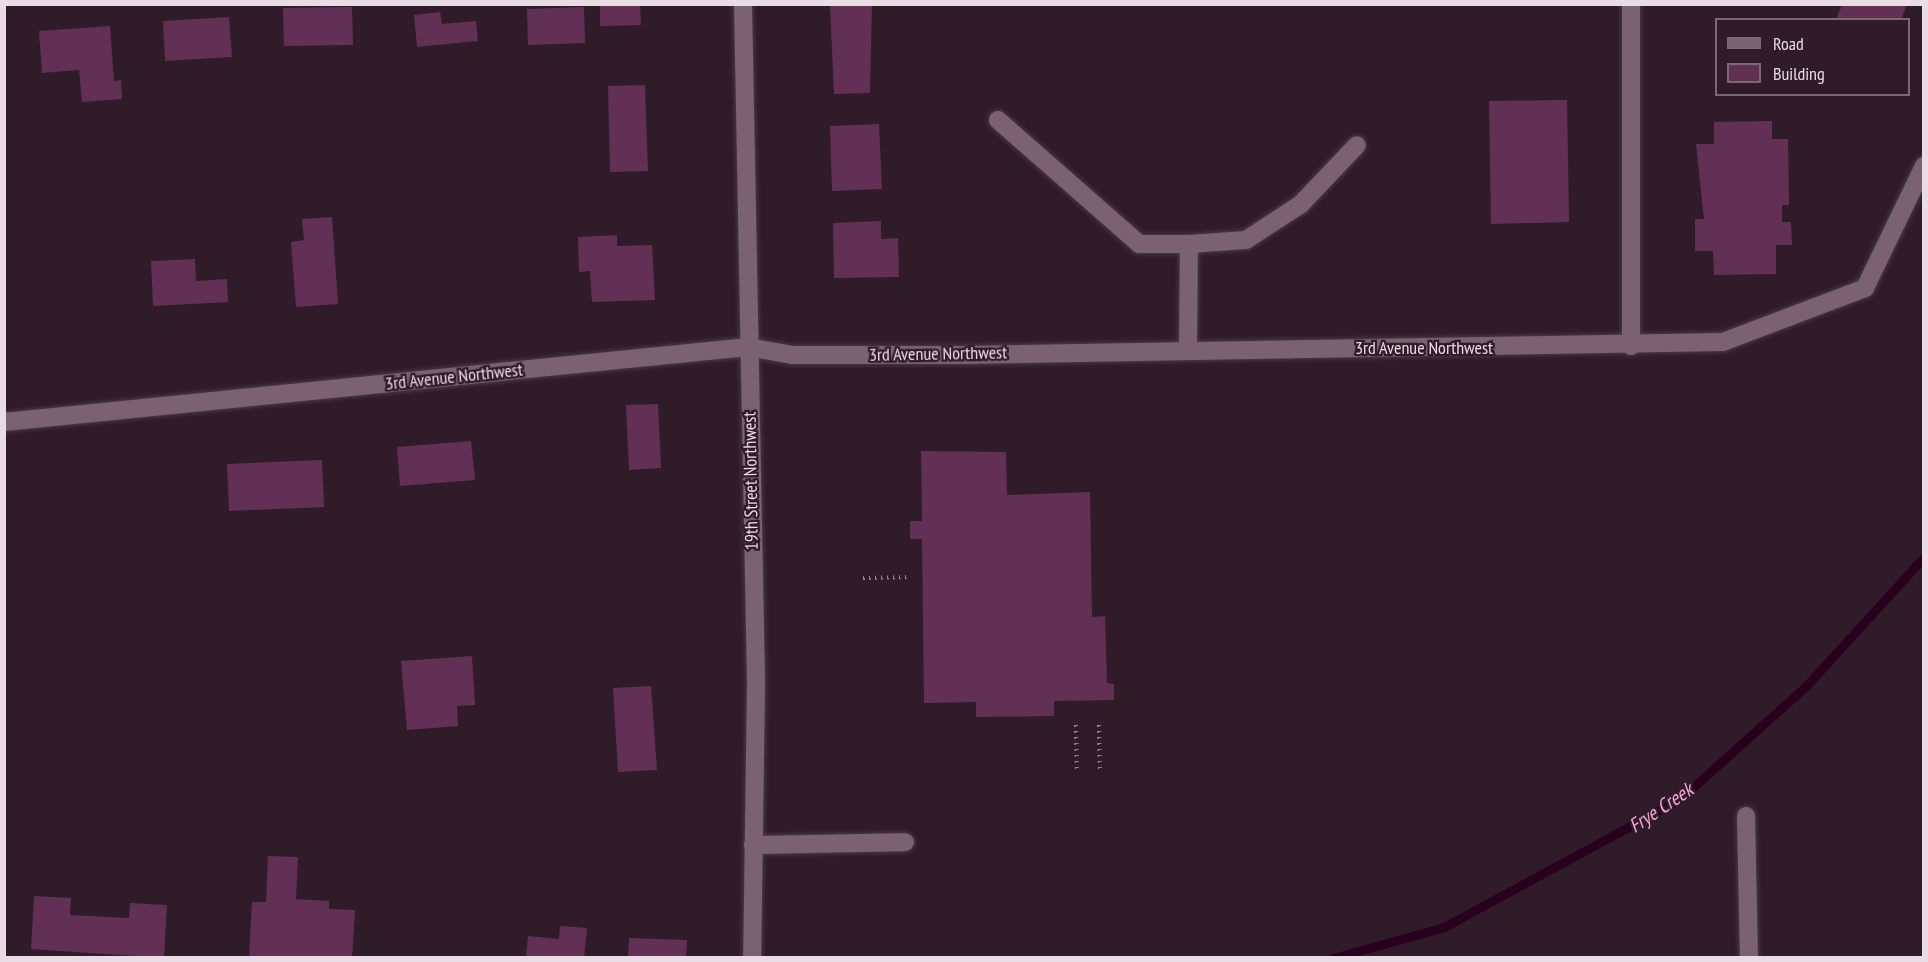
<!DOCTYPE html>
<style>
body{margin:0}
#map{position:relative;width:1928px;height:962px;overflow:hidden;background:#301c29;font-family:"PT Sans Narrow",sans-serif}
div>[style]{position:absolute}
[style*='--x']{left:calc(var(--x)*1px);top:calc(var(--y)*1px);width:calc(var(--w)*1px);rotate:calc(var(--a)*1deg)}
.stream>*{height:9px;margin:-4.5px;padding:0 4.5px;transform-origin:4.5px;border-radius:4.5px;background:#28001e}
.building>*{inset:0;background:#623054}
.path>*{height:4px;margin-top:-2px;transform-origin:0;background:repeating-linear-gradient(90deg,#94838e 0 1.5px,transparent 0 6px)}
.roads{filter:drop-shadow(0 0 2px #4a3945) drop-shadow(0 0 2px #4a3945)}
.minor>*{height:18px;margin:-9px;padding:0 9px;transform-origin:9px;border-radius:9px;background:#7a6271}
span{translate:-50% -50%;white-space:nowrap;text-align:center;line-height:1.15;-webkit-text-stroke:4.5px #301c29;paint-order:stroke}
.street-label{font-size:18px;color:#eadce5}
.water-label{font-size:20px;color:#f6a5dc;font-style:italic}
.frame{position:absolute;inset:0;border:6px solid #eadce5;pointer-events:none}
.legend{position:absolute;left:1715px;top:18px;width:195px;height:78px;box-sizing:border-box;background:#301c29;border:2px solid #7a6974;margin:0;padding:8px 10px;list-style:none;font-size:18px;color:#eadce5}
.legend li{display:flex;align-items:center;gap:12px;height:30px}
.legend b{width:30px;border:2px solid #7a6974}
</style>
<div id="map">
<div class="stream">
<div style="--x:1333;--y:958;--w:115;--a:-15.6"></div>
<div style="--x:1444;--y:927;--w:268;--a:-28.5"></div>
<div style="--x:1680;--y:799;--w:171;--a:-41.9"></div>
<div style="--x:1807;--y:685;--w:173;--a:-47.6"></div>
</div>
<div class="building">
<div style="clip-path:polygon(600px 4px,640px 4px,641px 25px,600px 26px)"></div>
<div style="clip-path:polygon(872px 4px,870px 93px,834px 94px,830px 5px)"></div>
<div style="clip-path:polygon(1842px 4px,1907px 4px,1901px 20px,1836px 20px)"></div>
<div style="clip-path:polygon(352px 7px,353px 45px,284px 46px,283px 8px)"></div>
<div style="clip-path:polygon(584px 7px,585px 43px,528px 45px,527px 9px)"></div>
<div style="clip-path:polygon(440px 12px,442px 24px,476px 21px,478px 41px,417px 47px,414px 15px)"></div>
<div style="clip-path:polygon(229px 17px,232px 57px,165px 61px,163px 21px)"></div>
<div style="clip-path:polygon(110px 26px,114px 81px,121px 80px,122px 99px,82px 102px,79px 70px,42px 73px,39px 31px)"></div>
<div style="clip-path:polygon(645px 85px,648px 171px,610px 172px,608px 86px)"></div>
<div style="clip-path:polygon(1567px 100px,1569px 222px,1491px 224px,1489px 101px)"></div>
<div style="clip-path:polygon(1772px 121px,1772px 139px,1788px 139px,1789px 205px,1782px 205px,1782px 222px,1791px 222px,1792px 245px,1776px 245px,1776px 274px,1714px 275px,1713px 251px,1695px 251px,1695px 219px,1704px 219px,1696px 144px,1714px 144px,1714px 122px)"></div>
<div style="clip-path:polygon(879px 124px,882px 189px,832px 191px,830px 126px)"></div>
<div style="clip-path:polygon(332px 217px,338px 304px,296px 307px,291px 242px,304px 240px,302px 219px)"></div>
<div style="clip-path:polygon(881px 221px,881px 239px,898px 238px,899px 277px,834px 278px,833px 223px)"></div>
<div style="clip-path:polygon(617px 235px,617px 246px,652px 245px,655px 300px,592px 302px,590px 271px,579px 272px,578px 237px)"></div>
<div style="clip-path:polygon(195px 259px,196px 281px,227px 279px,228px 302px,153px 306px,151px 261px)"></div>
<div style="clip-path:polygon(658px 404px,661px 468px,629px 470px,626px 405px)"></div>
<div style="clip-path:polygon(471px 441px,475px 480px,400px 486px,397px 447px)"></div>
<div style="clip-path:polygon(921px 451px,1006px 452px,1007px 495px,1090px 492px,1092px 617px,1105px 616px,1107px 683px,1114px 684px,1114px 700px,1054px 701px,1054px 716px,976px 717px,976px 702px,924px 703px,922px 539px,910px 539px,910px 521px,922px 521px)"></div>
<div style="clip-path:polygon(322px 460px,324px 507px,229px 511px,227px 464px)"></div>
<div style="clip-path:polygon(472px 656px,475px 705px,457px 706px,458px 726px,407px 730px,401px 661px)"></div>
<div style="clip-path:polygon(651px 686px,657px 770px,618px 772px,613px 688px)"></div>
<div style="clip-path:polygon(268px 856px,298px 857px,296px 899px,329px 901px,329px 909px,355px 910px,352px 958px,249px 958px,252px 902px,266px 902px)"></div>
<div style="clip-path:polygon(34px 896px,71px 898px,70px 915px,129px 918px,130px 903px,167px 905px,164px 958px,31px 949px)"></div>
<div style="clip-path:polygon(560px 926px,587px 928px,584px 958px,526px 958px,528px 936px,559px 939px)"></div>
<div style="clip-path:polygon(629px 938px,687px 940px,686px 958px,628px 958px)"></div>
</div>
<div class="path">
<div style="--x:863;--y:578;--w:46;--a:-1.2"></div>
<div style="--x:1076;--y:725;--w:48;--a:88.8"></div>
<div style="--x:1099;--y:725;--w:47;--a:88.8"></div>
</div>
<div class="roads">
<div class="minor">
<div style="--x:743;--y:4;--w:680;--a:88.9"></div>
<div style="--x:756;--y:684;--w:274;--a:90.8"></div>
<div style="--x:998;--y:120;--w:188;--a:41.3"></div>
<div style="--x:1139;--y:244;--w:50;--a:0"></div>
<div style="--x:1631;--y:346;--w:342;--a:-90"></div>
<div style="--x:1188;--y:349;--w:105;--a:-89.5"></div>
<div style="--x:1189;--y:244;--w:57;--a:-4"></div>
<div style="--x:1246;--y:240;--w:66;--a:-33.2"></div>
<div style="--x:1301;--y:204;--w:81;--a:-46.5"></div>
<div style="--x:4;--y:422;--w:748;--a:-5.76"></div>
<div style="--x:748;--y:347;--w:46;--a:10.1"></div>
<div style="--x:793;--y:355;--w:170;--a:0"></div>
<div style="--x:963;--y:355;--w:760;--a:-0.98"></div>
<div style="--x:1723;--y:342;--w:152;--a:-20.8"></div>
<div style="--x:1865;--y:288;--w:136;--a:-64.2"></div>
<div style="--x:1746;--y:816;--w:142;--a:88.8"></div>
<div style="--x:753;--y:845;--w:152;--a:-1.1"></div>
</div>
</div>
<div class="street-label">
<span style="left:1424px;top:348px">3rd Avenue Northwest</span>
<span style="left:938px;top:354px;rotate:-1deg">3rd Avenue Northwest</span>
<span style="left:454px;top:377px;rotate:-6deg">3rd Avenue Northwest</span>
<span style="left:751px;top:481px;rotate:-91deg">19th Street Northwest</span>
</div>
<div class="water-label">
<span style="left:1661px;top:808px;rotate:-34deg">Frye Creek</span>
</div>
<div class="frame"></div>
<ul class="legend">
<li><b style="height:8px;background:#7a6271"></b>Road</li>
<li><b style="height:16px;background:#623054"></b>Building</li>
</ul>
</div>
